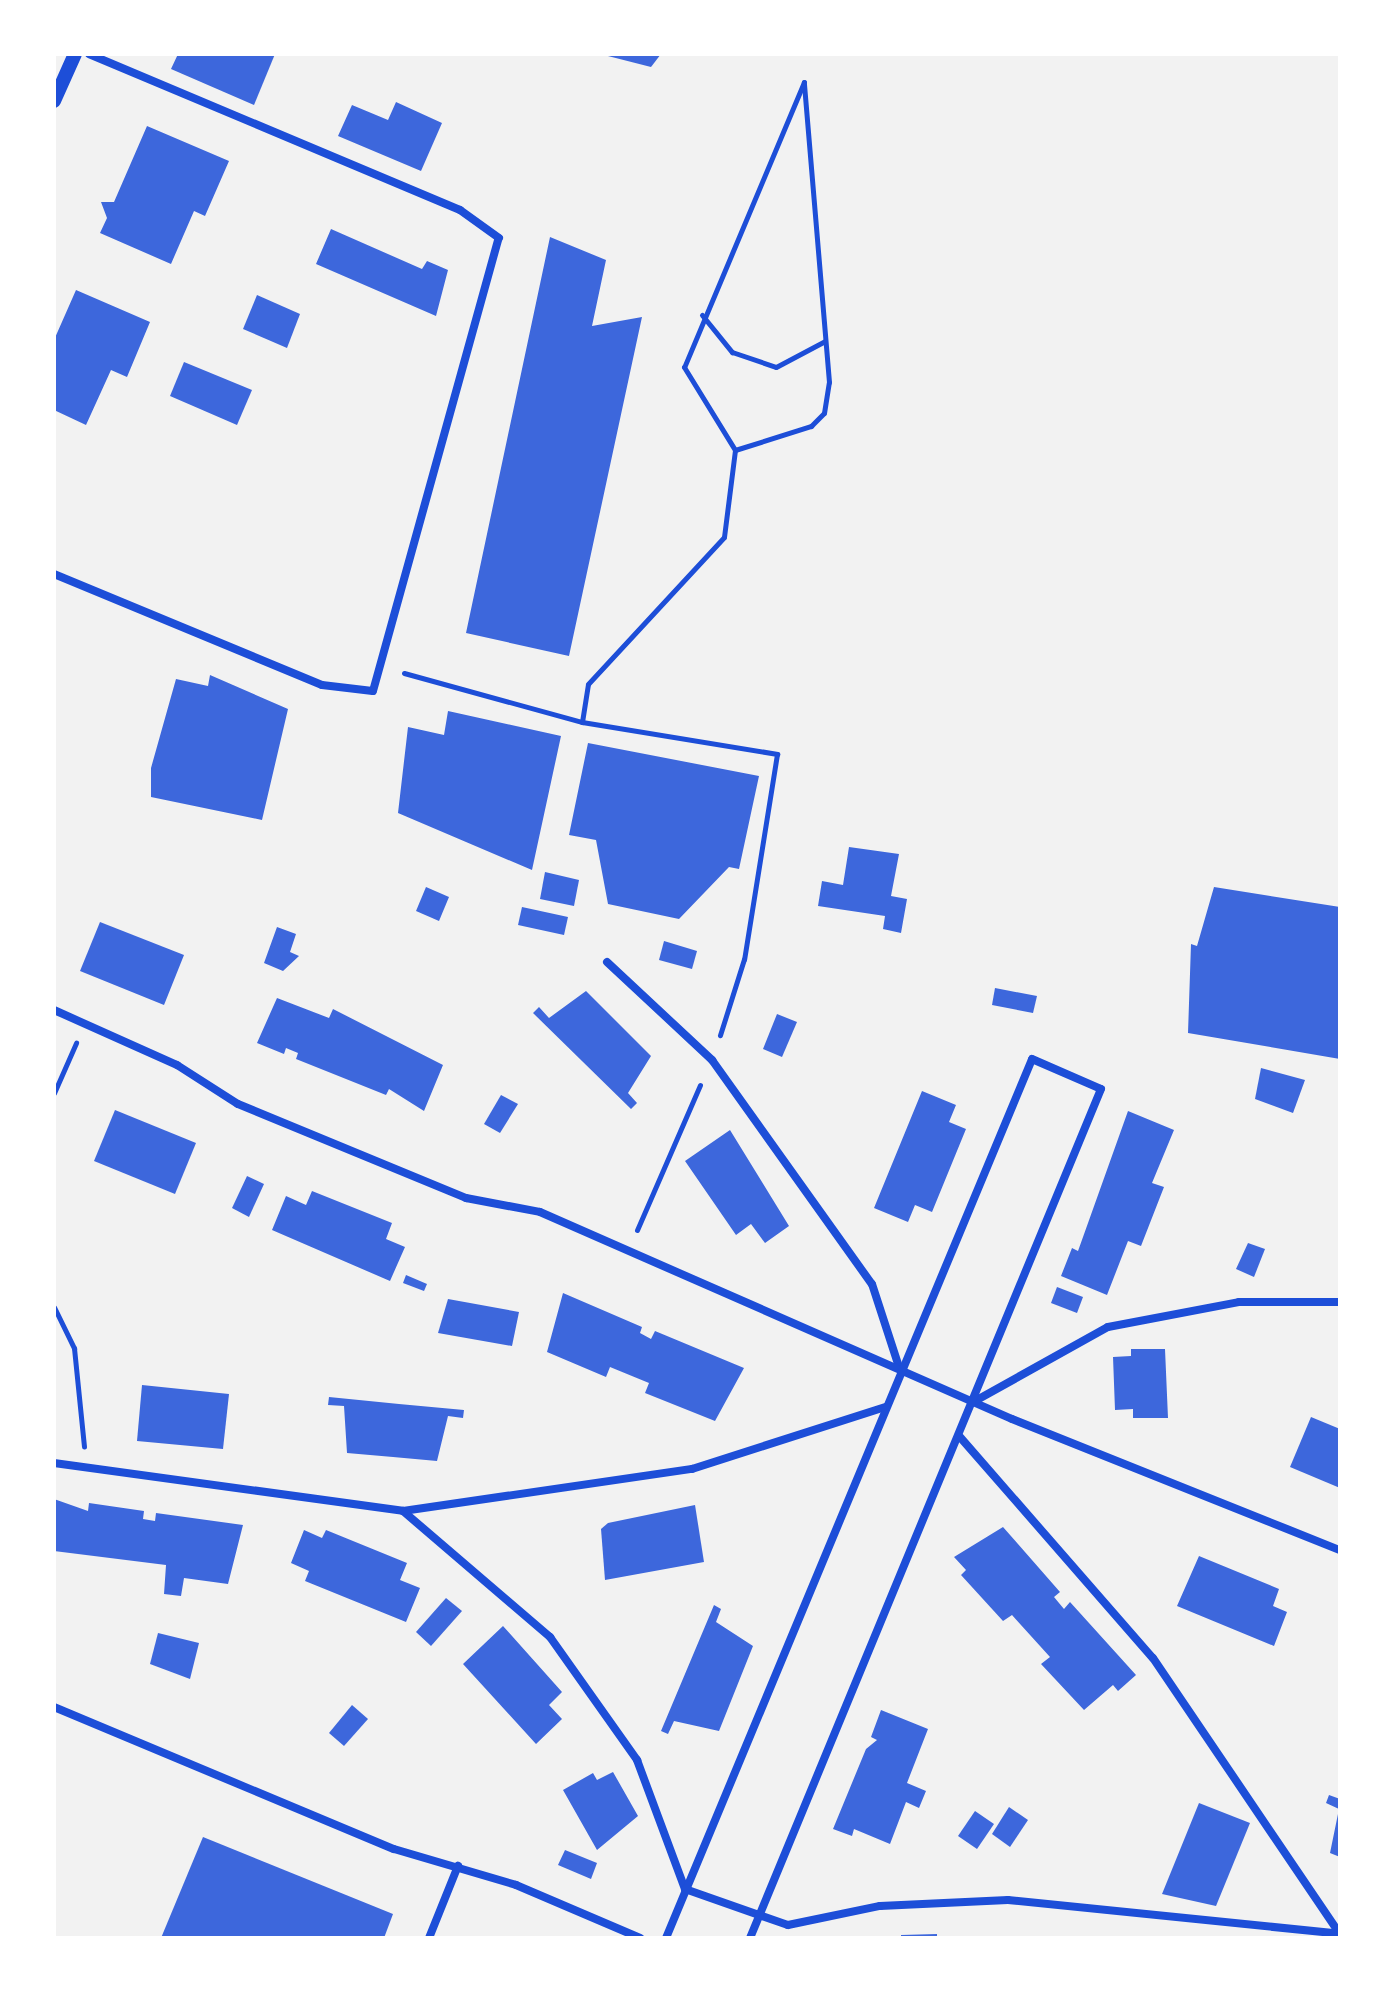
<!DOCTYPE html>
<style>
body{margin:0}
#map{position:relative;width:1394px;height:1992px;overflow:hidden;background:#f2f2f2;font-family:Ubuntu,sans-serif}
div>[style]{position:absolute}
[style*='--x']{left:calc(var(--x)*1px);top:calc(var(--y)*1px);width:calc(var(--w)*1px);rotate:calc(var(--a)*1deg)}
.building>*{inset:0;background:#3d67dc}
.path>*{height:5px;margin:-2.5px;padding:0 2.5px;transform-origin:2.5px;border-radius:2.5px;background:#1d4ed8}
.minor>*{height:8px;margin:-4px;padding:0 4px;transform-origin:4px;border-radius:4px;background:#1d4ed8}
.tertiary>*{height:14px;margin:-7px;padding:0 7px;transform-origin:7px;border-radius:7px;background:#1d4ed8}
span{translate:-50% -50%;white-space:nowrap;text-align:center;line-height:1.15;-webkit-text-stroke:6px #fff;paint-order:stroke}
.frame{position:absolute;inset:0;border:56px solid #fff;pointer-events:none}
</style>
<div id="map">
<div class="building">
<div style="clip-path:polygon(178px 54px,275px 54px,254px 105px,171px 69px)"></div>
<div style="clip-path:polygon(661px 54px,651px 67px,604px 55px,604px 54px)"></div>
<div style="clip-path:polygon(396px 102px,442px 123px,421px 171px,338px 136px,352px 105px,388px 120px)"></div>
<div style="clip-path:polygon(147px 126px,229px 161px,205px 216px,194px 211px,171px 264px,100px 233px,107px 218px,101px 202px,114px 202px)"></div>
<div style="clip-path:polygon(331px 229px,422px 269px,427px 261px,448px 270px,436px 316px,316px 264px)"></div>
<div style="clip-path:polygon(550px 237px,606px 260px,592px 326px,642px 317px,569px 656px,466px 633px)"></div>
<div style="clip-path:polygon(76px 290px,150px 322px,127px 377px,111px 370px,86px 425px,54px 410px,54px 340px)"></div>
<div style="clip-path:polygon(257px 295px,300px 314px,287px 348px,243px 329px)"></div>
<div style="clip-path:polygon(184px 362px,252px 390px,237px 425px,170px 396px)"></div>
<div style="clip-path:polygon(210px 675px,288px 709px,262px 820px,151px 797px,151px 768px,176px 679px,208px 686px)"></div>
<div style="clip-path:polygon(448px 711px,561px 736px,532px 870px,398px 813px,408px 727px,444px 735px)"></div>
<div style="clip-path:polygon(588px 743px,759px 776px,739px 869px,729px 867px,679px 919px,608px 904px,596px 840px,569px 835px)"></div>
<div style="clip-path:polygon(849px 847px,899px 854px,891px 896px,907px 899px,901px 933px,883px 929px,885px 916px,818px 906px,822px 881px,843px 885px)"></div>
<div style="clip-path:polygon(545px 872px,579px 880px,574px 906px,540px 899px)"></div>
<div style="clip-path:polygon(426px 887px,449px 897px,439px 921px,416px 911px)"></div>
<div style="clip-path:polygon(1214px 887px,1340px 907px,1340px 1059px,1188px 1033px,1191px 944px,1197px 946px)"></div>
<div style="clip-path:polygon(522px 907px,568px 917px,564px 935px,518px 925px)"></div>
<div style="clip-path:polygon(100px 922px,184px 955px,164px 1005px,80px 971px)"></div>
<div style="clip-path:polygon(277px 927px,296px 934px,290px 952px,299px 956px,283px 971px,264px 963px)"></div>
<div style="clip-path:polygon(664px 941px,697px 951px,692px 969px,659px 960px)"></div>
<div style="clip-path:polygon(995px 988px,1037px 996px,1033px 1013px,992px 1005px)"></div>
<div style="clip-path:polygon(586px 991px,651px 1056px,628px 1093px,637px 1103px,631px 1109px,533px 1013px,539px 1007px,549px 1018px)"></div>
<div style="clip-path:polygon(277px 998px,329px 1018px,333px 1009px,443px 1065px,424px 1111px,389px 1089px,386px 1095px,296px 1059px,298px 1053px,286px 1048px,284px 1054px,257px 1043px)"></div>
<div style="clip-path:polygon(777px 1014px,797px 1022px,782px 1057px,763px 1049px)"></div>
<div style="clip-path:polygon(1261px 1068px,1305px 1080px,1293px 1113px,1255px 1099px)"></div>
<div style="clip-path:polygon(922px 1091px,956px 1105px,949px 1122px,966px 1129px,932px 1212px,915px 1205px,908px 1222px,874px 1208px)"></div>
<div style="clip-path:polygon(501px 1095px,518px 1104px,500px 1133px,484px 1124px)"></div>
<div style="clip-path:polygon(115px 1110px,196px 1143px,175px 1194px,94px 1161px)"></div>
<div style="clip-path:polygon(1128px 1111px,1174px 1130px,1152px 1183px,1164px 1187px,1141px 1246px,1128px 1241px,1107px 1295px,1061px 1276px,1072px 1248px,1078px 1251px)"></div>
<div style="clip-path:polygon(730px 1130px,789px 1226px,765px 1243px,751px 1224px,736px 1235px,685px 1161px)"></div>
<div style="clip-path:polygon(247px 1176px,264px 1184px,249px 1217px,232px 1208px)"></div>
<div style="clip-path:polygon(312px 1191px,392px 1223px,386px 1239px,405px 1247px,390px 1281px,272px 1230px,286px 1196px,306px 1205px)"></div>
<div style="clip-path:polygon(1248px 1243px,1265px 1249px,1254px 1277px,1236px 1269px)"></div>
<div style="clip-path:polygon(406px 1275px,427px 1284px,424px 1291px,403px 1283px)"></div>
<div style="clip-path:polygon(1057px 1287px,1083px 1297px,1077px 1313px,1051px 1303px)"></div>
<div style="clip-path:polygon(563px 1293px,642px 1327px,640px 1333px,651px 1339px,655px 1331px,744px 1368px,715px 1421px,645px 1393px,649px 1383px,610px 1367px,606px 1377px,547px 1352px)"></div>
<div style="clip-path:polygon(448px 1299px,519px 1312px,512px 1346px,438px 1333px)"></div>
<div style="clip-path:polygon(1131px 1349px,1165px 1349px,1168px 1418px,1133px 1418px,1133px 1409px,1115px 1410px,1113px 1357px,1131px 1356px)"></div>
<div style="clip-path:polygon(142px 1385px,229px 1394px,223px 1449px,137px 1441px)"></div>
<div style="clip-path:polygon(329px 1397px,399px 1404px,464px 1410px,463px 1418px,448px 1416px,437px 1461px,393px 1457px,347px 1453px,344px 1406px,328px 1405px)"></div>
<div style="clip-path:polygon(1311px 1417px,1340px 1429px,1340px 1488px,1290px 1467px)"></div>
<div style="clip-path:polygon(54px 1499px,88px 1511px,89px 1503px,144px 1511px,143px 1519px,155px 1521px,156px 1513px,243px 1525px,228px 1584px,184px 1578px,181px 1596px,164px 1594px,166px 1565px,54px 1551px)"></div>
<div style="clip-path:polygon(695px 1505px,704px 1562px,605px 1580px,601px 1529px,608px 1523px)"></div>
<div style="clip-path:polygon(1003px 1527px,1060px 1592px,1054px 1597px,1064px 1609px,1070px 1602px,1136px 1675px,1118px 1691px,1113px 1685px,1084px 1710px,1041px 1664px,1050px 1657px,1012px 1615px,1003px 1621px,961px 1575px,966px 1570px,954px 1557px)"></div>
<div style="clip-path:polygon(304px 1530px,322px 1538px,326px 1530px,407px 1563px,400px 1580px,420px 1588px,406px 1622px,305px 1581px,309px 1571px,291px 1563px)"></div>
<div style="clip-path:polygon(1199px 1556px,1279px 1589px,1273px 1606px,1287px 1612px,1274px 1646px,1177px 1606px)"></div>
<div style="clip-path:polygon(446px 1598px,462px 1611px,431px 1646px,416px 1632px)"></div>
<div style="clip-path:polygon(714px 1605px,721px 1609px,716px 1622px,753px 1646px,719px 1731px,674px 1721px,668px 1734px,661px 1731px)"></div>
<div style="clip-path:polygon(503px 1626px,562px 1692px,549px 1705px,562px 1719px,536px 1744px,463px 1664px)"></div>
<div style="clip-path:polygon(158px 1633px,199px 1643px,190px 1679px,150px 1664px)"></div>
<div style="clip-path:polygon(352px 1705px,368px 1719px,344px 1746px,329px 1733px)"></div>
<div style="clip-path:polygon(881px 1710px,928px 1729px,907px 1783px,926px 1791px,919px 1808px,906px 1802px,890px 1844px,854px 1829px,852px 1836px,833px 1829px,866px 1749px,877px 1740px,871px 1737px)"></div>
<div style="clip-path:polygon(613px 1772px,638px 1816px,597px 1850px,563px 1790px,593px 1773px,597px 1780px)"></div>
<div style="clip-path:polygon(1329px 1795px,1340px 1799px,1340px 1857px,1330px 1853px,1339px 1809px,1326px 1803px)"></div>
<div style="clip-path:polygon(1199px 1803px,1250px 1823px,1216px 1906px,1162px 1894px)"></div>
<div style="clip-path:polygon(1009px 1807px,1028px 1820px,1010px 1847px,992px 1834px)"></div>
<div style="clip-path:polygon(975px 1811px,994px 1824px,977px 1849px,958px 1836px)"></div>
<div style="clip-path:polygon(203px 1837px,393px 1914px,384px 1938px,161px 1938px)"></div>
<div style="clip-path:polygon(565px 1850px,597px 1863px,591px 1879px,558px 1865px)"></div>
<div style="clip-path:polygon(937px 1934px,937px 1938px,901px 1938px,901px 1935px)"></div>
</div>
<div class="path">
<div style="--x:702;--y:315;--w:48;--a:51"></div>
<div style="--x:732;--y:352;--w:46;--a:18.8"></div>
<div style="--x:776;--y:367;--w:55;--a:-28"></div>
<div style="--x:404;--y:673;--w:185;--a:15.4"></div>
<div style="--x:582;--y:722;--w:198;--a:9.3"></div>
<div style="--x:777;--y:754;--w:208;--a:99.1"></div>
<div style="--x:744;--y:959;--w:80;--a:107.5"></div>
<div style="--x:582;--y:722;--w:38;--a:-81"></div>
<div style="--x:588;--y:684;--w:200;--a:-47.2"></div>
<div style="--x:724;--y:537;--w:88;--a:-82.8"></div>
<div style="--x:735;--y:450;--w:80;--a:-17.5"></div>
<div style="--x:811;--y:426;--w:18;--a:-45"></div>
<div style="--x:824;--y:413;--w:31;--a:-81"></div>
<div style="--x:829;--y:382;--w:301;--a:-94.8"></div>
<div style="--x:804;--y:82;--w:309;--a:112.8"></div>
<div style="--x:684;--y:367;--w:97;--a:58.4"></div>
<div style="--x:54;--y:1093;--w:55;--a:-66.3"></div>
<div style="--x:637;--y:1230;--w:158;--a:-66.5"></div>
<div style="--x:54;--y:1307;--w:46;--a:64"></div>
<div style="--x:74;--y:1348;--w:99;--a:84.2"></div>
</div>
<div class="minor">
<div style="--x:54;--y:574;--w:290;--a:22.5"></div>
<div style="--x:322;--y:685;--w:51;--a:6.7"></div>
<div style="--x:373;--y:691;--w:470;--a:-74.5"></div>
<div style="--x:499;--y:238;--w:48;--a:-144.3"></div>
<div style="--x:460;--y:210;--w:402;--a:-157.2"></div>
<div style="--x:607;--y:962;--w:144;--a:43"></div>
<div style="--x:712;--y:1060;--w:275;--a:54.5"></div>
<div style="--x:872;--y:1284;--w:90;--a:72"></div>
<div style="--x:54;--y:1010;--w:135;--a:24.1"></div>
<div style="--x:177;--y:1065;--w:72;--a:32.6"></div>
<div style="--x:238;--y:1104;--w:247;--a:22.4"></div>
<div style="--x:466;--y:1198;--w:75;--a:10.7"></div>
<div style="--x:540;--y:1212;--w:515;--a:23.68"></div>
<div style="--x:1012;--y:1419;--w:353;--a:21.8"></div>
<div style="--x:975;--y:1401;--w:152;--a:-29.1"></div>
<div style="--x:1108;--y:1327;--w:133;--a:-10.8"></div>
<div style="--x:1239;--y:1302;--w:101;--a:0"></div>
<div style="--x:960;--y:1437;--w:293;--a:48.9"></div>
<div style="--x:1153;--y:1658;--w:333;--a:55.9"></div>
<div style="--x:54;--y:1463;--w:352;--a:7.8"></div>
<div style="--x:403;--y:1511;--w:292;--a:-8.3"></div>
<div style="--x:692;--y:1469;--w:203;--a:-17.8"></div>
<div style="--x:403;--y:1511;--w:194;--a:40.6"></div>
<div style="--x:550;--y:1637;--w:151;--a:54.7"></div>
<div style="--x:637;--y:1760;--w:138;--a:69.6"></div>
<div style="--x:685;--y:1889;--w:109;--a:19.3"></div>
<div style="--x:788;--y:1925;--w:94;--a:-11.7"></div>
<div style="--x:880;--y:1906;--w:128;--a:-2.7"></div>
<div style="--x:1008;--y:1900;--w:334;--a:5.8"></div>
<div style="--x:54;--y:1707;--w:368;--a:22.7"></div>
<div style="--x:394;--y:1849;--w:127;--a:16.4"></div>
<div style="--x:516;--y:1885;--w:135;--a:23.1"></div>
<div style="--x:429;--y:1938;--w:78;--a:-68.1"></div>
<div style="--x:666;--y:1938;--w:952;--a:-67.39"></div>
<div style="--x:1032;--y:1059;--w:75;--a:23.5"></div>
<div style="--x:1101;--y:1089;--w:919;--a:112.46"></div>
</div>
<div class="tertiary">
<div style="--x:54;--y:101;--w:51;--a:-65.9"></div>
</div>
<div class="frame"></div>
</div>
